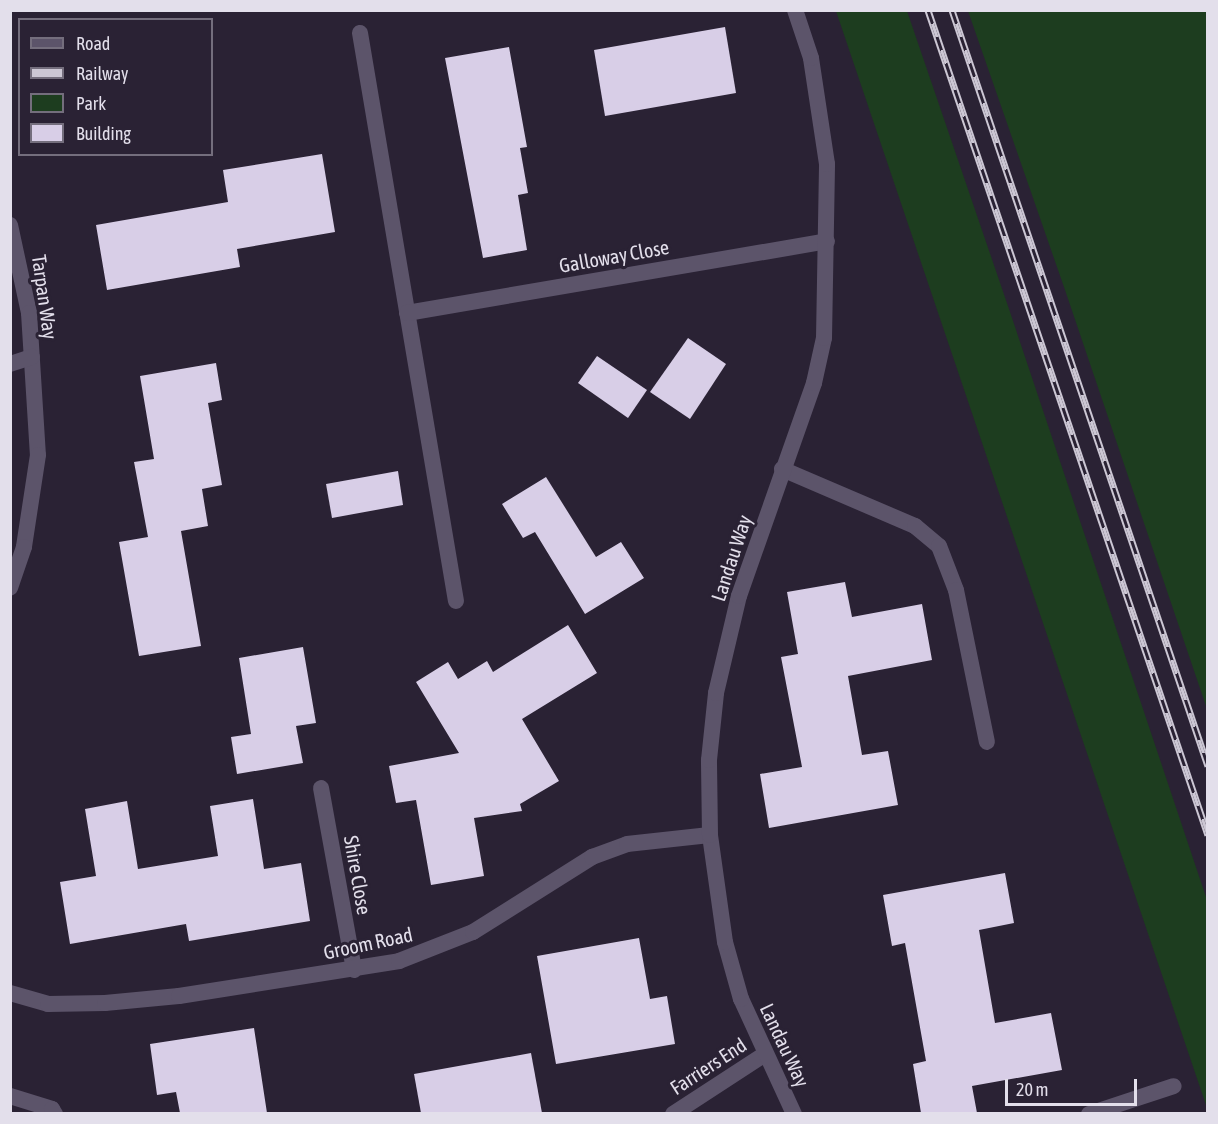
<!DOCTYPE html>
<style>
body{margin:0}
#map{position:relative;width:1218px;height:1124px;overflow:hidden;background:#2a2234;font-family:"Asap Condensed",sans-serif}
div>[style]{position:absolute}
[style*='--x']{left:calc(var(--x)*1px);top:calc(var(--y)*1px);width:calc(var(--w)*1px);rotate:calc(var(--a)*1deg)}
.green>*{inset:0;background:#1d3d1f}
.building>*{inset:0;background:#d8cee7}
.minor>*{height:16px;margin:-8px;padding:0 8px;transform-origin:8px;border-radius:8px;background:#5c546a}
.rail>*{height:7px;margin-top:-3.5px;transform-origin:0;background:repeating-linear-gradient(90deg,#2a2234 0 14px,#ccc7d4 0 28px);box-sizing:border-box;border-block:2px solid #ccc7d4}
span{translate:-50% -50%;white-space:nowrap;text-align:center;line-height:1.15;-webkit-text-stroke:6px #2a2234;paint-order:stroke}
.street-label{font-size:20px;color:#e3dfeb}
.frame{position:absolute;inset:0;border:12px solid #e3dfeb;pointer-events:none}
.legend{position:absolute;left:18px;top:18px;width:195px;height:138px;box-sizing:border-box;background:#2a2234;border:2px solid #746e7d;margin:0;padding:8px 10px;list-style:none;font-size:18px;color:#e3dfeb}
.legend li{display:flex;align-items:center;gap:12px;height:30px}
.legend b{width:30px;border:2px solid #746e7d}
.scale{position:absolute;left:1005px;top:1079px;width:132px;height:27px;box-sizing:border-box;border:3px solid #e3dfeb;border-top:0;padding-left:8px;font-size:18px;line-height:21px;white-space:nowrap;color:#e3dfeb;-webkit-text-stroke:4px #2a2234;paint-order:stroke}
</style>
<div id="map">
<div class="green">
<div style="clip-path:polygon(836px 11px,907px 11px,1009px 309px,1207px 900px,1207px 1108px)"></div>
<div style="clip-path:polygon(968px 11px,1207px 11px,1207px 709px,1065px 290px)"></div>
</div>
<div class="building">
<div style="clip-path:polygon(725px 27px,736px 93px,605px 116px,594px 50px)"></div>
<div style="clip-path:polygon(509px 47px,527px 147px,520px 148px,528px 193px,518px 195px,527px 250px,483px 258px,445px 58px)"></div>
<div style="clip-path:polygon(322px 154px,335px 232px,237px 249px,240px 267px,107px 290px,96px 225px,228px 202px,223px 170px)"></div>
<div style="clip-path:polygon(688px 338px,726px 364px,690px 419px,650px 392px)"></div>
<div style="clip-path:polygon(597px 356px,647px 390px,628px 418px,578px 383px)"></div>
<div style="clip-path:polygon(216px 363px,222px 400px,208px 403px,222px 485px,202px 489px,208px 526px,181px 531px,201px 646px,139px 656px,119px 542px,148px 537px,134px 462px,154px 459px,140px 376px)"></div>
<div style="clip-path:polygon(398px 471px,403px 505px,332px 518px,326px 484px)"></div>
<div style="clip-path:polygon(546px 477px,596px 557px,621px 542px,644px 578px,585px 614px,535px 532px,523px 538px,502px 504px)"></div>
<div style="clip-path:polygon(845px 582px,852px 617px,922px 604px,932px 660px,848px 676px,862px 755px,888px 751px,898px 805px,769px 828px,760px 774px,802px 767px,781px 657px,798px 654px,787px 592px)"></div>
<div style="clip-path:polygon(568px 625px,597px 673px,522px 719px,559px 781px,520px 804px,522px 811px,474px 818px,484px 876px,431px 885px,416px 800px,396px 803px,389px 766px,459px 753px,416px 682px,448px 662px,458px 679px,487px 661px,493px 672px)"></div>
<div style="clip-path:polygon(303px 647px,316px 723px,296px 726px,303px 763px,237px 774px,231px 737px,251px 734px,239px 658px)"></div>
<div style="clip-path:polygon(253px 799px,264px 869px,301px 863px,310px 921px,189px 941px,186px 924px,70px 944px,60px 882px,96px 876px,85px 809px,127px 801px,138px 869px,218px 856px,210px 806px)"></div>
<div style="clip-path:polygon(1005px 873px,1014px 923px,979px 930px,995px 1023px,1051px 1013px,1062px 1070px,972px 1086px,977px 1113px,921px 1113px,913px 1064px,926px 1061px,905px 943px,892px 946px,883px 895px)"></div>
<div style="clip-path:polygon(639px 938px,650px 999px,667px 996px,675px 1044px,556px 1064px,537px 956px)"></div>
<div style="clip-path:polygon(254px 1028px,267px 1113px,180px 1113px,176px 1092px,157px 1095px,150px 1044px)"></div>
<div style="clip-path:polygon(531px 1053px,542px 1113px,421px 1113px,414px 1074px)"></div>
</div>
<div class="minor">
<div style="--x:360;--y:33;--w:576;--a:80.41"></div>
<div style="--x:10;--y:225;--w:90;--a:77.8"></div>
<div style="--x:29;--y:313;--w:142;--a:86.4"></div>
<div style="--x:38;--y:455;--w:93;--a:98.7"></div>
<div style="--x:24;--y:547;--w:43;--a:108.9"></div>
<div style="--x:407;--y:313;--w:426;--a:-9.7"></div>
<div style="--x:10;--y:364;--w:23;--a:-18"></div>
<div style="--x:782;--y:469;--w:145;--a:23.2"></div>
<div style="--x:915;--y:526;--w:31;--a:40"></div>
<div style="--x:939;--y:546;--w:47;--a:68.9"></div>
<div style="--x:956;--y:590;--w:155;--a:78.5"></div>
<div style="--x:321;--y:788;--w:185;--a:79.7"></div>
<div style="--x:10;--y:993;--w:40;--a:16"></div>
<div style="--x:48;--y:1004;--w:57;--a:-1"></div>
<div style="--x:105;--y:1003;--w:74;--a:-5.4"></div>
<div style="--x:179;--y:996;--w:223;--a:-9"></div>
<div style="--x:399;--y:961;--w:79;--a:-21.4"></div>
<div style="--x:473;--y:932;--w:141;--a:-32.2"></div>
<div style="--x:592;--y:857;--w:37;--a:-20"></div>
<div style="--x:627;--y:844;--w:83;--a:-6.2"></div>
<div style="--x:10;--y:1096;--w:44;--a:17.2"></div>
<div style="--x:52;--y:1109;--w:6;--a:59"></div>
<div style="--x:673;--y:1114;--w:110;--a:-33.1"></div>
<div style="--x:794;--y:1114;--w:127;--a:-114.7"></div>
<div style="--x:741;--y:999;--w:59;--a:-105.7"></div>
<div style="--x:725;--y:942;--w:108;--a:-98"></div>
<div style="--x:710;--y:835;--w:75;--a:-90.8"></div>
<div style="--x:709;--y:760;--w:67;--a:-84"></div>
<div style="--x:716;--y:693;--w:100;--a:-76.7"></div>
<div style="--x:739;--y:596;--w:226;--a:-70.6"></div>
<div style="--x:814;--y:383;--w:46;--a:-77.5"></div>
<div style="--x:824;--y:338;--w:174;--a:-89"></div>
<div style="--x:827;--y:164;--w:107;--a:-98.6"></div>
<div style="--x:811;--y:58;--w:51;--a:-108.4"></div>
<div style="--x:1089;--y:1114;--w:89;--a:-18.2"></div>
</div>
<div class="rail">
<div style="--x:928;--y:10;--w:871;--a:71.25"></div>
<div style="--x:952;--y:10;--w:798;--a:71.29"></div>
</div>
<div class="street-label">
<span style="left:614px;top:256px;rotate:-10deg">Galloway Close</span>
<span style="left:45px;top:297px;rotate:82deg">Tarpan Way</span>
<span style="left:731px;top:558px;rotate:-72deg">Landau Way</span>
<span style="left:358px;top:875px;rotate:80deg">Shire Close</span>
<span style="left:368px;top:943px;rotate:-12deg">Groom Road</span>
<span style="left:785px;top:1045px;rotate:65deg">Landau Way</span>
<span style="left:708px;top:1066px;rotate:-33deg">Farriers End</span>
</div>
<div class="frame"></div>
<ul class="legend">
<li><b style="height:8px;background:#5c546a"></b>Road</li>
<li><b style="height:8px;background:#ccc7d4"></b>Railway</li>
<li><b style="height:16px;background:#1d3d1f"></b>Park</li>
<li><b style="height:16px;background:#d8cee7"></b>Building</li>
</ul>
<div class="scale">20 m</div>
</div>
